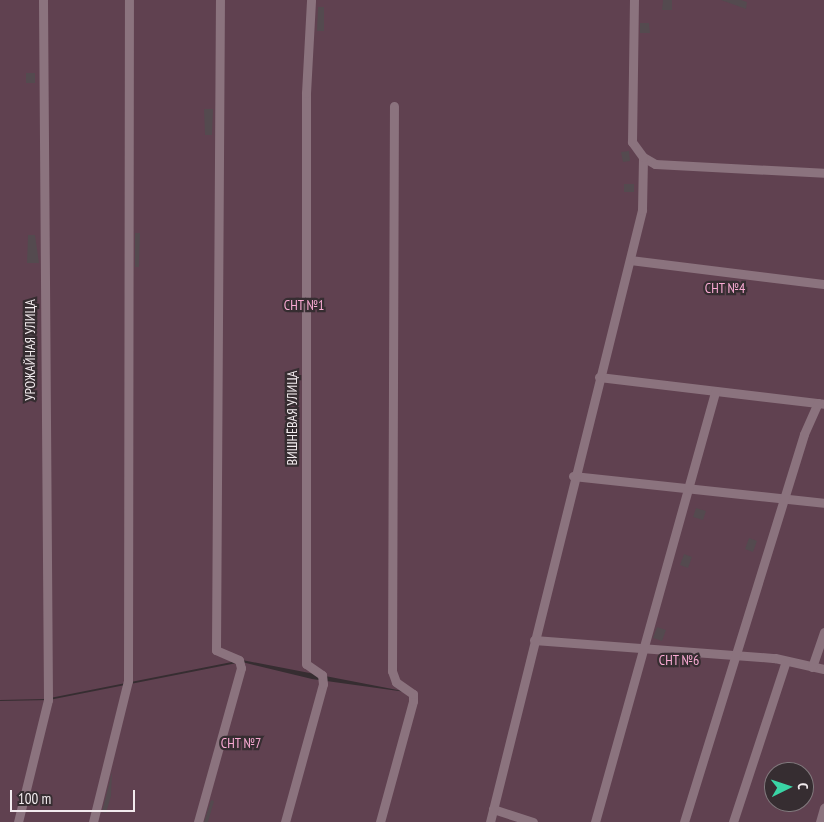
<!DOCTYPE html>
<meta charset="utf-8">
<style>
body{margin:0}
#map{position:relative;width:824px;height:822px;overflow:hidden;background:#362d31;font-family:"PT Sans Narrow",sans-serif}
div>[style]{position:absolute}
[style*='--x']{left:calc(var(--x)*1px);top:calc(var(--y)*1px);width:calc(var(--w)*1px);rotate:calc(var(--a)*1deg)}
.green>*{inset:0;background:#604150}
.building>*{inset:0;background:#544a4f}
.minor>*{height:9px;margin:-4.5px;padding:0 4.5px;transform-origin:4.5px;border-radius:4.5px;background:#8b737e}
span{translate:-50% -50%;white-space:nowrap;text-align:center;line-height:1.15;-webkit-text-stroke:4.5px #362d31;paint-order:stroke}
.park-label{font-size:14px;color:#faabd4}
.street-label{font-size:14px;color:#f2ebee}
.north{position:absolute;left:764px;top:762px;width:50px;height:50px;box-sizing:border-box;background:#362d31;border:1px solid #81797d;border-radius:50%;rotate:86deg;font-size:14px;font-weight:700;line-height:20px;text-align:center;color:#f2ebee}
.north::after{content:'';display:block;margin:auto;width:18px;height:22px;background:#3ad4a5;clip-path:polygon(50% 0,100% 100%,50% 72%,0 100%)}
.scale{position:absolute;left:10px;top:790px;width:125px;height:22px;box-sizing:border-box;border:2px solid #f2ebee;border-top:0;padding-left:6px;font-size:15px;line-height:18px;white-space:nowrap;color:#f2ebee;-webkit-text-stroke:4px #362d31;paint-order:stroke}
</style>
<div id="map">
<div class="green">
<div style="clip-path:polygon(evenodd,0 0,824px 0,824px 822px,0 822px,0 701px,49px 700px,242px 662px,312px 679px,413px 693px,242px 660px,45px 699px,0 700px,0 0,774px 772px,804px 772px,804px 802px,774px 802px,774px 772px)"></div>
</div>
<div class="building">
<div style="clip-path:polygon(663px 0,672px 0,672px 10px,662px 10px)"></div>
<div style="clip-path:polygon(721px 0,741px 0,747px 2px,746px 9px)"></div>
<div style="clip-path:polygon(318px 7px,324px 7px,324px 31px,317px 31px)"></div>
<div style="clip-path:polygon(640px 23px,649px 23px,650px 33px,640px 33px)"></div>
<div style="clip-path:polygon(26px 73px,35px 73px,35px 83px,26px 83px)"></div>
<div style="clip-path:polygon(204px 109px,213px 109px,212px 135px,205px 135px)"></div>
<div style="clip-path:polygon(629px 151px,630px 161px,623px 162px,621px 152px)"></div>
<div style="clip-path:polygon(624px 184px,634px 184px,634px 192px,624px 192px)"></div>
<div style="clip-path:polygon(135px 233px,140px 233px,139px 267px,135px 267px)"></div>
<div style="clip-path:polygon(28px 235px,35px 235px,39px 263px,27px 263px)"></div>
<div style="clip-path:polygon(27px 313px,36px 313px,34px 339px,27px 339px)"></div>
<div style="clip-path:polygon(696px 508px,706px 511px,703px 520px,693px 517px)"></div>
<div style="clip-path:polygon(749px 538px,757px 541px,753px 552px,745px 549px)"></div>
<div style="clip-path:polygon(684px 554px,692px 557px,688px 568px,680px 565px)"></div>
<div style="clip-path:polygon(657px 627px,666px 630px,662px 641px,653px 638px)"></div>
<div style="clip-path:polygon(112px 772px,111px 796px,106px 813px,102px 812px)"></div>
<div style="clip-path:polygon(211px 800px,214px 801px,208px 822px,204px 822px)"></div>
</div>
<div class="minor">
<div style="--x:643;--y:157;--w:14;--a:30"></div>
<div style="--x:655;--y:164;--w:169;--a:3"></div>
<div style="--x:630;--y:260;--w:195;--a:7.1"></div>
<div style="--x:599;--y:377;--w:227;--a:6.8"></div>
<div style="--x:573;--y:476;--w:252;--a:6.1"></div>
<div style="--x:534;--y:640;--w:242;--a:4.3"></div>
<div style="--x:775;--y:658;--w:50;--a:12.7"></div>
<div style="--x:812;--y:667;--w:37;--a:-71"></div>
<div style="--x:493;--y:809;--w:42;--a:18"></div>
<div style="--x:18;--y:822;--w:126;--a:-76.2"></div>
<div style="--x:48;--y:700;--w:700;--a:-90.41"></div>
<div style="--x:93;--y:822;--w:145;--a:-76.1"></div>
<div style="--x:128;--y:681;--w:681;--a:-89.92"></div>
<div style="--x:198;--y:822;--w:160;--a:-74.4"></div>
<div style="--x:241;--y:668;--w:8;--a:-104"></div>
<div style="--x:239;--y:660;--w:25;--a:-157"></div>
<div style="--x:216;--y:650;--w:650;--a:-89.65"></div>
<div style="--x:285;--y:822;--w:143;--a:-74.6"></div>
<div style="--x:323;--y:684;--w:9;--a:-96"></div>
<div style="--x:322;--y:675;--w:19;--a:-145"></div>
<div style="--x:306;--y:664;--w:571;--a:-90"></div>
<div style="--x:306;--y:93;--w:93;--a:-86.9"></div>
<div style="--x:380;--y:822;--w:125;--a:-74.7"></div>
<div style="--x:413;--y:701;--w:7;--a:-90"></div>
<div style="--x:413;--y:694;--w:21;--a:-145"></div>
<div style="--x:396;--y:682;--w:12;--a:-110"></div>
<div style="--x:392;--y:671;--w:565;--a:-89.8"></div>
<div style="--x:490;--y:822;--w:631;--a:-76.05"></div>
<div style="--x:642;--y:210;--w:53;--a:-88.9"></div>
<div style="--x:643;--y:157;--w:19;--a:-126"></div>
<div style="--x:632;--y:142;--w:142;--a:-89.2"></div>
<div style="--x:595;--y:822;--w:447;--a:-74.4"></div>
<div style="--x:684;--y:822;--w:406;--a:-72.8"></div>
<div style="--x:804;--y:434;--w:34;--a:-66"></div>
<div style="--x:733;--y:822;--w:169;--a:-71.8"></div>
<div style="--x:820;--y:822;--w:15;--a:-74"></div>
</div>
<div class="park-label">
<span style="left:725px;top:288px">СНТ №4</span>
<span style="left:304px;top:305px">СНТ №1</span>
<span style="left:679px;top:660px">СНТ №6</span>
<span style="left:241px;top:743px">СНТ №7</span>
</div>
<div class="street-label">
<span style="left:30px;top:350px;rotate:-90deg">УРОЖАЙНАЯ УЛИЦА</span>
<span style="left:292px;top:418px;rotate:-90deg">ВИШНЁВАЯ УЛИЦА</span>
</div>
<div class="north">С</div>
<div class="scale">100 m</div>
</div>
